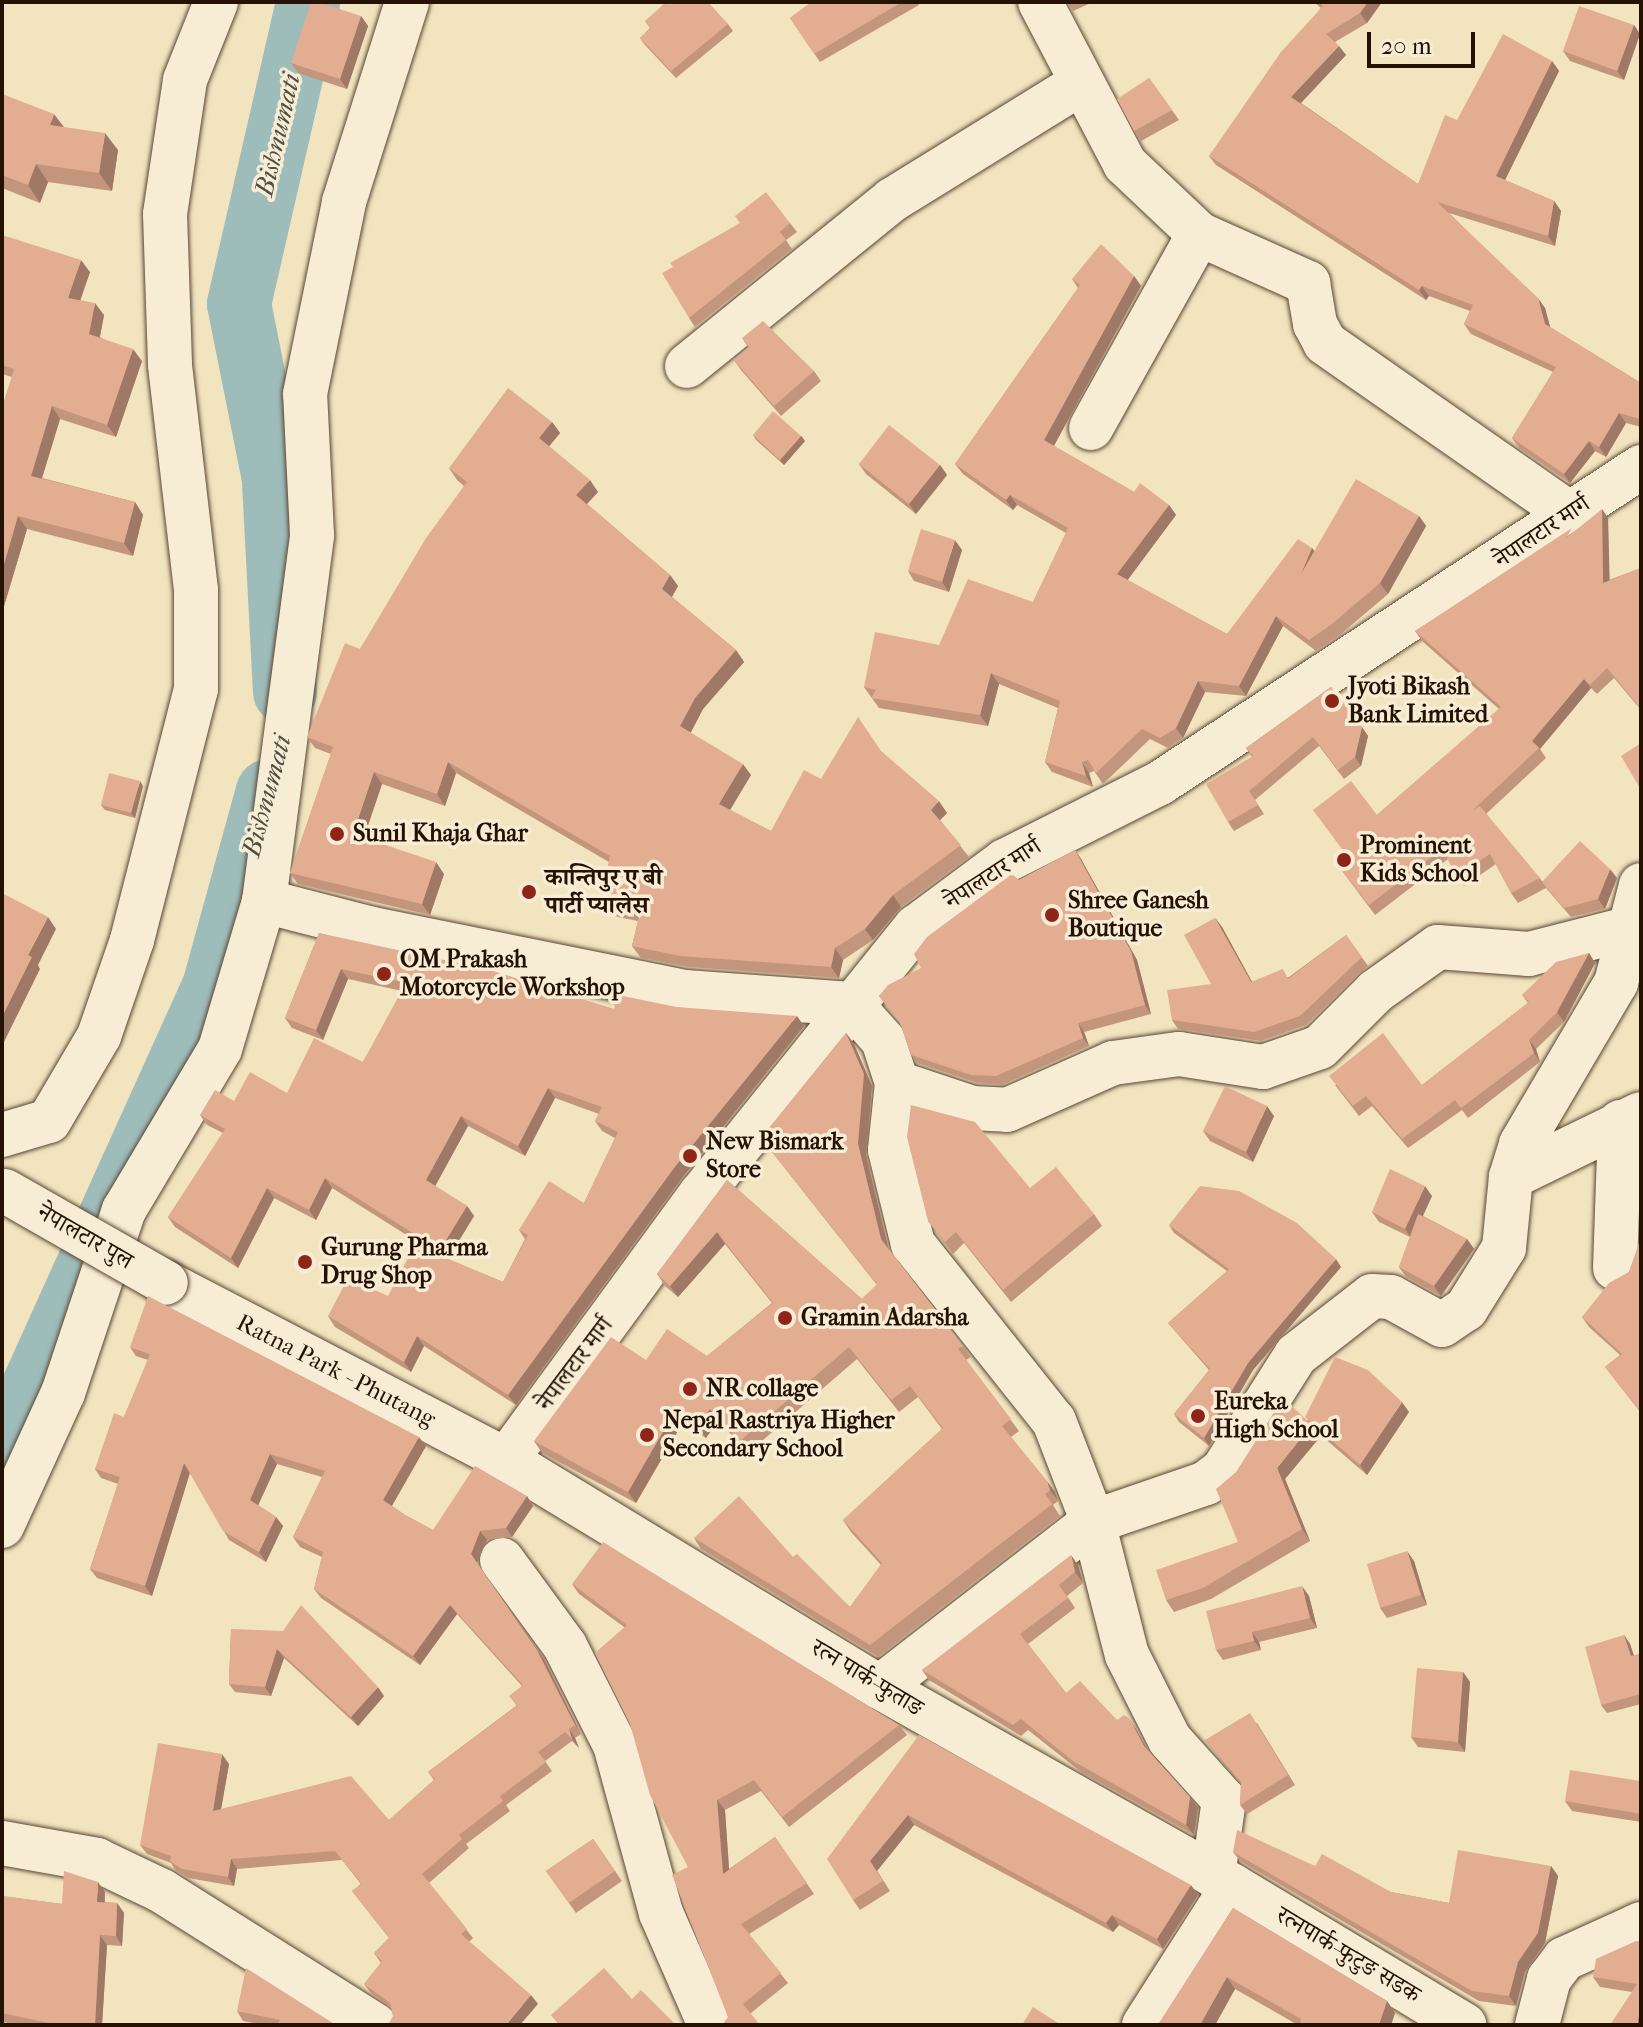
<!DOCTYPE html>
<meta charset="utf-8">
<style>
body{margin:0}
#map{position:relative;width:1643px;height:2027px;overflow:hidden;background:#f2e4bf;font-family:"IM FELL French Canon","Noto Serif Devanagari",serif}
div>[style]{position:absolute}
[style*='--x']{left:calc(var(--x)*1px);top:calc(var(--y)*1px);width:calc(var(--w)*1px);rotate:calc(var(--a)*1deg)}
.river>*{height:64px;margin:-32px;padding:0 32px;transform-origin:32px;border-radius:32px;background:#9ebcba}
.roads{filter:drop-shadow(0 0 2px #594634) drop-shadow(0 0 2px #594634)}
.minor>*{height:44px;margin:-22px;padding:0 22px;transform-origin:22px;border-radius:22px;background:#f7edd5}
.bridges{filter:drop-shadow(0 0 2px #594634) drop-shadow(0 0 2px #594634)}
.minor-bridge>*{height:44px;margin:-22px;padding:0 22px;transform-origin:22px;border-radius:22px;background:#f7edd5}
.wall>*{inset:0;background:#c3957d}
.shaded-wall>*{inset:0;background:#9f7966}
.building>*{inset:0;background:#e3ad91}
.dots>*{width:22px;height:22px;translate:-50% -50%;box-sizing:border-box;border:4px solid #f7edd5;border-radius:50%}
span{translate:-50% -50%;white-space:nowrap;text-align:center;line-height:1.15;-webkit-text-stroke:7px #f7edd5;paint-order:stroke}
.street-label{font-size:24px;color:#261205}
.poi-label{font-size:24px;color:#261205;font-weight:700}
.left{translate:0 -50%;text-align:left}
.water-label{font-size:26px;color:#504e44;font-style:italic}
.frame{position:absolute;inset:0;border:4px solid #261205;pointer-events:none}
.scale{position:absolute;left:1367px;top:32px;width:108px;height:36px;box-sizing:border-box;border:4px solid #261205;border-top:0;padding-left:10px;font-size:24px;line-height:28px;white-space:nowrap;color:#261205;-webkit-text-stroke:6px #f7edd5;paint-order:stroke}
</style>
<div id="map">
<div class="river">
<div style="--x:285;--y:692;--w:213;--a:-93"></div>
<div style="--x:274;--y:479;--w:178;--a:-101.3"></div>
<div style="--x:239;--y:304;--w:310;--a:-77.1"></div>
<div style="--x:2;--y:1456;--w:515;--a:-65.68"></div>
<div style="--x:214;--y:987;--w:203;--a:-74.6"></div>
</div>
<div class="roads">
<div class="minor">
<div style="--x:1040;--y:2;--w:183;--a:62.3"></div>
<div style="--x:1125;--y:164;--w:102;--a:43.4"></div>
<div style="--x:1199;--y:234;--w:120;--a:24.2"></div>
<div style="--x:1308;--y:283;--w:42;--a:80.3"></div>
<div style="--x:1315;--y:324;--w:21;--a:62"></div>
<div style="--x:1325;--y:343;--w:297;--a:34.9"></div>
<div style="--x:687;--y:366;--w:264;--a:-39"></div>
<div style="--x:892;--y:200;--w:221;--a:-31.7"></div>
<div style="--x:1091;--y:428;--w:222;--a:-60.9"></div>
<div style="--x:264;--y:901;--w:112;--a:14.5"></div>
<div style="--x:372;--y:929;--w:319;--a:11.4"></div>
<div style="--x:685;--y:992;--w:166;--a:4.1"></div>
<div style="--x:851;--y:1004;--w:48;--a:48.4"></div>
<div style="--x:883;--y:1040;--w:45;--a:72"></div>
<div style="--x:897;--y:1083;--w:67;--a:96"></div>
<div style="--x:890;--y:1150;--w:97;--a:76.3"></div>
<div style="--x:913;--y:1244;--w:226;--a:51.5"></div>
<div style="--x:1054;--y:1421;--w:108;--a:68.9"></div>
<div style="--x:1093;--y:1522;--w:137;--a:75.7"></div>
<div style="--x:1127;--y:1655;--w:95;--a:63.2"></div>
<div style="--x:1170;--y:1740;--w:81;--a:48"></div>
<div style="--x:1224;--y:1800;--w:76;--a:98.3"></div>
<div style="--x:897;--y:1083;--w:79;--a:18.4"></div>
<div style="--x:972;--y:1108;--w:35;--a:3"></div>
<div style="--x:1007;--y:1110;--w:116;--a:-23.9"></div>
<div style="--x:1113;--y:1063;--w:67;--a:-7.8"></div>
<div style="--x:1179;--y:1054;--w:85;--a:8.8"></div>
<div style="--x:1263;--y:1067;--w:60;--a:-19.3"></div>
<div style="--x:1320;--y:1047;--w:79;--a:-45"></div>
<div style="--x:1376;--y:991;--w:76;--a:-35.4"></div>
<div style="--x:1438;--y:947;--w:91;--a:4.4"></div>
<div style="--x:1529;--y:954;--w:101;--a:-14.3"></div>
<div style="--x:2;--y:1135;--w:49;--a:-16.6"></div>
<div style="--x:49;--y:1121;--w:99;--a:-59.5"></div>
<div style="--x:99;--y:1036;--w:102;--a:-71"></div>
<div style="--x:132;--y:940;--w:259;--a:-75.7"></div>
<div style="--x:196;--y:689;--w:99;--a:-90"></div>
<div style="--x:196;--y:590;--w:227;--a:-96.6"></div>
<div style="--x:170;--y:364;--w:150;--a:-91.9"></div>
<div style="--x:165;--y:214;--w:135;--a:-81.5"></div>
<div style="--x:185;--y:80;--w:84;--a:-68.3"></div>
<div style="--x:1511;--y:1177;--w:34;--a:-73"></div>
<div style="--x:1521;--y:1144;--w:187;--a:-59.5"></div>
<div style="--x:1616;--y:983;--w:101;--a:-75.7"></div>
<div style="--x:1615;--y:1268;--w:146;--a:-88"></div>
<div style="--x:166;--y:1283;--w:383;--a:27.5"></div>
<div style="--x:506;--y:1460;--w:437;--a:31.3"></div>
<div style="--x:880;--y:1687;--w:405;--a:29.4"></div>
<div style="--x:1233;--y:1886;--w:270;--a:31"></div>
<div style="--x:506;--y:1460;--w:330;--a:-53.8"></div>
<div style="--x:701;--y:1194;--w:343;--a:-51.2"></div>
<div style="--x:916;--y:927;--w:111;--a:-36.6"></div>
<div style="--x:1005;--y:861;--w:174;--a:-26.7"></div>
<div style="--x:1160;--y:783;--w:576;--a:-33.3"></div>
<div style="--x:2;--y:1526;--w:146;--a:-65.4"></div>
<div style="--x:63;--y:1393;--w:193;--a:-71.6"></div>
<div style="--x:124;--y:1210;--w:187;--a:-59.2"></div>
<div style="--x:220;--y:1049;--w:154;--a:-73.4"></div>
<div style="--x:264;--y:901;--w:369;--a:-82.5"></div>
<div style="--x:312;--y:535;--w:141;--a:-92.8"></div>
<div style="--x:305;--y:394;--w:196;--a:-78.5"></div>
<div style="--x:344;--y:202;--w:210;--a:-72.5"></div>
<div style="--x:502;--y:1560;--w:107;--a:53.8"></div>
<div style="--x:565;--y:1646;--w:111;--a:63.2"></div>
<div style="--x:615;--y:1745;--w:174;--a:74.7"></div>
<div style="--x:661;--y:1913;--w:122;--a:66.4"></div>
<div style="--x:880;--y:1687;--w:269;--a:-37.8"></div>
<div style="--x:1093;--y:1522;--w:120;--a:-19"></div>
<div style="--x:1206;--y:1483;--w:21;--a:-37"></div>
<div style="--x:1223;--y:1470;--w:136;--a:-57.6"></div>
<div style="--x:1296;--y:1355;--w:96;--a:-37.8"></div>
<div style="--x:1372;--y:1296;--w:19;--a:3"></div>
<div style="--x:1391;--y:1297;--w:58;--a:28.8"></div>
<div style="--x:1442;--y:1325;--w:29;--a:-34"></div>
<div style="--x:1466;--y:1309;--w:72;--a:-58.1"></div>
<div style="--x:1504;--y:1248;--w:71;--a:-84.4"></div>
<div style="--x:1511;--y:1177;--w:144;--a:-25.9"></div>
<div style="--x:2;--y:1843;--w:97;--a:10.1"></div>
<div style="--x:97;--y:1860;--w:72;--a:25.5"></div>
<div style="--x:162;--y:1891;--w:252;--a:32.2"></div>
<div style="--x:1144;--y:2025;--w:165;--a:-57.4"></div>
<div style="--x:1537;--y:2025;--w:48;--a:-75.4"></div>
<div style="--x:1549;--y:1979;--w:25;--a:-53"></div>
<div style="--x:1564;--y:1959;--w:85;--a:-24.4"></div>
</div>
</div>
<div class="bridges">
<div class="minor-bridge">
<div style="--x:5;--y:1191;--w:185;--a:29.7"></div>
</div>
</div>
<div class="wall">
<div style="clip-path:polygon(807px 2px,917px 2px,919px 5px,820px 62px,790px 18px,809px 4px)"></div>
<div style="clip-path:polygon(1067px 2px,1093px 2px,1073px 11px)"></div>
<div style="clip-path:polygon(1314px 2px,1382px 2px,1367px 23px,1335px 42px,1346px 55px,1301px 103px,1418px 184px,1457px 120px,1552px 61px,1559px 71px,1505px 180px,1554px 201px,1561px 211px,1555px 246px,1449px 213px,1545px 308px,1550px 327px,1641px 383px,1641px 427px,1626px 423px,1606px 457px,1595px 451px,1570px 483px,1519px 448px,1512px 438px,1553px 372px,1471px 334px,1464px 324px,1470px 311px,1429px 296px,1426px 300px,1216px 165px,1209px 156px,1321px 8px)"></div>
<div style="clip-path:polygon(670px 5px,728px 24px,733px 31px,676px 78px,645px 45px,640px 38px,650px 28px,645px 21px)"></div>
<div style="clip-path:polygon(361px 16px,368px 26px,347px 89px,298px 73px,291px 63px)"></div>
<div style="clip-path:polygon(1634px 25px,1640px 34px,1624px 80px,1570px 61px,1563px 51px)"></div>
<div style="clip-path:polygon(1149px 78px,1179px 120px,1141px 141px,1134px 131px)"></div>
<div style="clip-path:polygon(2px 94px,63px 127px,118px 150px,112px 191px,48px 182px,40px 203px,2px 188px)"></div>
<div style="clip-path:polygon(740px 223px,790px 223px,797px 232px,786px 240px,792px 249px,695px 327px,689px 318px)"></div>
<div style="clip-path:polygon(2px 235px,90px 272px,80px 300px,104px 315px,100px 337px,142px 361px,116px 437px,60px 419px,42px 478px,135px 502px,143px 515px,133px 556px,27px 529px,2px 613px,2px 408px,12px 377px,2px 374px)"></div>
<div style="clip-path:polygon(1134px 276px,1141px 286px,1054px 446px,1134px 492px,1169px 505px,1176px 515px,1127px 580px,1227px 634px,1312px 548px,1314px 551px,1419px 516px,1426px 526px,1388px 594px,1340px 635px,1316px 651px,1283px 626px,1246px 696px,1205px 692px,1183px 738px,1168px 748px,1150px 739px,1103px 784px,1094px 771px,1089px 773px,1093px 787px,1052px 772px,1045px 762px,1058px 708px,999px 684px,988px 726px,879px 708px,864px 687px,939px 645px,1033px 602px,1066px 533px,1017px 505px,1013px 510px,963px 474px,955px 464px,1078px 288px,1072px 279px)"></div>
<div style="clip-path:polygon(742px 338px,814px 371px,821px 381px,781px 416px,741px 370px,734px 360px,748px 347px)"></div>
<div style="clip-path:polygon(552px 422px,560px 433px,549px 446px,598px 492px,587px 504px,670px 575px,678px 586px,672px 597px,736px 650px,744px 662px,703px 709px,690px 733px,751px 775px,730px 810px,771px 831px,821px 779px,882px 752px,947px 813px,940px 820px,969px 857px,901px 907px,873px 940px,843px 960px,839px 978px,688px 967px,641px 958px,632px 946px,638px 921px,608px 915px,600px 903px,609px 862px,456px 773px,445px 806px,382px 784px,364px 838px,444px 874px,430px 915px,298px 884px,290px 873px,331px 754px,315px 748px,307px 737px,360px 649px,464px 486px,457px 480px,449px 468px)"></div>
<div style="clip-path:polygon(753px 435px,801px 436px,805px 441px,784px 465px,756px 440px)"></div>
<div style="clip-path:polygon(859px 464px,940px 465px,947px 475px,916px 514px,866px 474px)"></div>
<div style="clip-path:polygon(1608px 518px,1609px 580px,1641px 568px,1641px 710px,1614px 678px,1597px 694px,1591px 688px,1540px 749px,1546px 758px,1486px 814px,1542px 881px,1617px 878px,1605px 909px,1571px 917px,1546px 888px,1518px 903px,1511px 893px,1496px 864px,1464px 886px,1448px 859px,1375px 915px,1340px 868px,1350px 860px,1377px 815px,1499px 709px,1422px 641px,1415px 631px,1575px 531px)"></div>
<div style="clip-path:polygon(962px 550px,949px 592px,914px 581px,908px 571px)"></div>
<div style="clip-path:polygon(1331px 687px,1368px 736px,1361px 766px,1344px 779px,1319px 746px,1255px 800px,1264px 814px,1234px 831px,1228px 822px,1252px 757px,1246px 748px)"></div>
<div style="clip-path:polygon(143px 786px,135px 818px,105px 810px,101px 805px)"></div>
<div style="clip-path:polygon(1075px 850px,1081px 859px,1137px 960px,1151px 1014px,1084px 1032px,1089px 1046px,1002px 1085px,977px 1083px,917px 1063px,911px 1055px,901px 1025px,879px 996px,921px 968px,1019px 880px)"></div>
<div style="clip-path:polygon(1215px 918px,1222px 927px,1252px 982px,1289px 977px,1346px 935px,1368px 966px,1306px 1025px,1261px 1041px,1178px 1029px,1172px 1020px,1211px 984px)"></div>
<div style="clip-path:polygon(evenodd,319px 933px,614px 1009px,676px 1007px,804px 1026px,682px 1178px,516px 1405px,424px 1346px,411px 1372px,335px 1327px,328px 1316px,388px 1296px,435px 1253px,332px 1188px,316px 1220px,274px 1198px,238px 1268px,175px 1227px,168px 1217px,223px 1133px,207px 1125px,200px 1115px,234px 1101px,287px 1093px,363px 1062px,402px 991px,348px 979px,323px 1040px,292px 1028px,285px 1018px,319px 933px,555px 1098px,599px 1114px,595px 1121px,602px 1131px,615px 1138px,584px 1203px,519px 1230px,525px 1239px,503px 1282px,448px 1259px,474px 1216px,467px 1206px,435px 1186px,468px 1126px,525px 1156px,555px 1098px)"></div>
<div style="clip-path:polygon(1589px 953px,1595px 963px,1564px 1022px,1536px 1049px,1540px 1062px,1468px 1118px,1462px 1110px,1408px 1148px,1372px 1106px,1359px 1116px,1335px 1085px,1422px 1085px,1528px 1003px,1522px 995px)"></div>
<div style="clip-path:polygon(846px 1033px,854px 1044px,872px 1086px,866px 1155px,889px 1249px,963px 1346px,971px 1357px,966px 1360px,1019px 1431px,1011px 1437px,1055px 1492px,1058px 1501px,1053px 1505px,1060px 1516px,878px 1657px,701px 1549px,694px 1538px,793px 1557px,850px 1607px,881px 1565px,851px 1532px,843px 1520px,942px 1429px,918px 1397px,899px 1412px,857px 1359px,748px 1453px,718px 1420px,706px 1438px,683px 1422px,636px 1503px,542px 1453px,534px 1441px,646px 1360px,707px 1356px,772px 1303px,725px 1244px,678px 1297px,665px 1286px,657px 1274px,727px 1180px,862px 1299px,877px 1285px,761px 1138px)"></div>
<div style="clip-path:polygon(1274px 1116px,1253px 1162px,1210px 1141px,1203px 1131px)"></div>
<div style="clip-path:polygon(1030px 1188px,1094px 1214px,1102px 1226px,1011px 1302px,964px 1243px,953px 1254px,928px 1221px)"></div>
<div style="clip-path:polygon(1432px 1196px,1423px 1216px,1467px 1239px,1474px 1249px,1441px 1296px,1406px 1277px,1399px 1267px,1410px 1237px,1379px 1222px,1372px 1212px)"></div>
<div style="clip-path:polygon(1169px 1225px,1341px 1267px,1253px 1370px,1209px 1446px,1179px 1422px,1174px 1414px,1209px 1370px,1168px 1323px,1227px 1271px,1174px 1233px)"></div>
<div style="clip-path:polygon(1641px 1241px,1641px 1413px,1605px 1367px,1620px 1355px,1589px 1327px,1582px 1317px,1629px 1272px)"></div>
<div style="clip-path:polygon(130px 1347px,426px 1446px,392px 1506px,405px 1515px,433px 1530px,527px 1496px,533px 1506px,512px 1537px,487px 1540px,477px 1563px,544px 1659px,581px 1734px,575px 1738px,579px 1748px,572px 1741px,545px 1761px,552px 1771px,506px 1805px,510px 1811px,466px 1844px,469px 1848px,429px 1883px,473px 1938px,469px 1942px,538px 2004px,393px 2016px,392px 2009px,371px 1993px,364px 1984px,381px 1963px,374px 1953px,389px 1938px,352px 1891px,361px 1884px,342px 1860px,237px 1869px,234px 1886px,188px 1878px,176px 1871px,171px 1863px,147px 1854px,140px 1845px,229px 1764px,221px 1809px,389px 1820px,434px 1780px,428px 1772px,516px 1706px,522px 1686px,457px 1614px,420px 1665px,321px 1598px,314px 1589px,322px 1557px,300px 1547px,293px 1537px,322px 1477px,277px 1464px,258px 1505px,276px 1517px,283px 1526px,266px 1562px,229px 1540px,190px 1473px,152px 1596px,97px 1578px,90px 1569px,118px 1484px,101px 1478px,95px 1469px,124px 1417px,148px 1360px,136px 1356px)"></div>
<div style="clip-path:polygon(1409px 1412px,1367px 1475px,1316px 1431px,1320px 1437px,1285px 1479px,1310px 1541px,1211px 1599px,1174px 1612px,1166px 1600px,1238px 1542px,1307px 1420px)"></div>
<div style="clip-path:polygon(1414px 1561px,1427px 1605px,1387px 1618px,1380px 1608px)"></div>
<div style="clip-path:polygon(1078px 1565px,1083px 1583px,1067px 1596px,1075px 1608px,1028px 1644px,1066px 1693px,1117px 1720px,1136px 1729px,1148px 1751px,1198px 1808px,1194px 1835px,1081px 1772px,1028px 1730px,1021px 1736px,929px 1680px,922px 1670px)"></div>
<div style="clip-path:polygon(572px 1584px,899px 1725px,907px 1735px,789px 1827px,761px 1791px,725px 1810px,729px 1869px,775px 1837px,814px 1894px,749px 1934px,788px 1983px,751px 2013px,728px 2017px,688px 1867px,630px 1724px,624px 1627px,579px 1594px)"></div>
<div style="clip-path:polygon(1309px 1596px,1317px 1628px,1259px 1642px,1261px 1650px,1223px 1660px,1216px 1650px)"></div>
<div style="clip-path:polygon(231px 1629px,384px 1696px,358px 1726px,284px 1658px,271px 1696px,235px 1692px,229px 1684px)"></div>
<div style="clip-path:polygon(1624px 1635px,1630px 1644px,1634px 1656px,1641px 1653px,1641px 1704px,1607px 1713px,1601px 1705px)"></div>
<div style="clip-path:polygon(1463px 1672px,1470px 1682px,1465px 1752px,1418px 1747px,1411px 1737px)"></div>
<div style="clip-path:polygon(1257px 1723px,1295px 1785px,1247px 1814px,1240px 1805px,1241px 1784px,1205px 1740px)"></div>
<div style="clip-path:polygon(919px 1735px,1198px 1895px,1163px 1949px,1119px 1925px,1113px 1932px,914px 1825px,877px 1871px,890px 1891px,860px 1910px,853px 1900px)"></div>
<div style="clip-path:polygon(1641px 1781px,1641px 1822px,1572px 1811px,1565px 1801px)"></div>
<div style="clip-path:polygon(593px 1839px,622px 1881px,576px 1913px,546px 1871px)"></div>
<div style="clip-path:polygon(1233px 1852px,1315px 1866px,1391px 1892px,1449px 1903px,1551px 1866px,1558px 1876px,1545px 1943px,1525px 1972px,1516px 2006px,1479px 2001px,1240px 1861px)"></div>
<div style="clip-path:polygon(105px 1892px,105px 1902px,117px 1903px,124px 1913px,122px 1946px,107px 1945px,102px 2025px,18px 2025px,2px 2022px,2px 1896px,62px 1904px)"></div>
<div style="clip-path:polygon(1233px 1908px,1387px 2001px,1395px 2013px,1391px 2025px,1298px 2025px,1235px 1989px,1215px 2025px,1158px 2025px)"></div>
<div style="clip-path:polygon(1641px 1941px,1641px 2025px,1632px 1992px,1600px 1987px,1593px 1977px)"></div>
<div style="clip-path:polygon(237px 2011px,336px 2025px,264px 2025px,243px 2021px)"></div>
</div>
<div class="shaded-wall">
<div style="clip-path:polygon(1368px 2px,1382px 2px,1367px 23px,1360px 13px)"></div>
<div style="clip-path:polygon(361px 16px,368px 26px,347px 89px,340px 79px)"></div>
<div style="clip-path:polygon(1634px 25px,1640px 34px,1624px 80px,1617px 71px)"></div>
<div style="clip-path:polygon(1339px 46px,1346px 55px,1298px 106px,1291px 97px)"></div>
<div style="clip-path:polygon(1552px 61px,1559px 71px,1502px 186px,1496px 176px)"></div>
<div style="clip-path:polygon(54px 114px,67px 131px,50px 125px)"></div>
<div style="clip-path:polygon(105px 133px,118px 150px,112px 191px,99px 173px)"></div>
<div style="clip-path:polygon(36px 164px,48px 182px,40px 203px,28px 185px)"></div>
<div style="clip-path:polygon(1554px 201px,1561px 211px,1555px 246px,1548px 236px)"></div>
<div style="clip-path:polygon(81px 260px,90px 272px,77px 310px,68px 298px)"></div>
<div style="clip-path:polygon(1134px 276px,1141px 286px,1051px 451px,1044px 440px)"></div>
<div style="clip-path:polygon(1422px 286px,1429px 296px,1426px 300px,1419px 290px)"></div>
<div style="clip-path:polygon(1538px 298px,1545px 308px,1552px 334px,1545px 324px)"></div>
<div style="clip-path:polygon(95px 303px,104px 315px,98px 346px,89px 334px)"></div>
<div style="clip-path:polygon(133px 349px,142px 361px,116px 437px,107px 425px)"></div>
<div style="clip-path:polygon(52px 406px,60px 419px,39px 488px,31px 476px)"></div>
<div style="clip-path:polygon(1619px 413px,1626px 423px,1606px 457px,1599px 447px)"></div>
<div style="clip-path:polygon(552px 422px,560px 433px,547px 449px,539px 438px)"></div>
<div style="clip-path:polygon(801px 436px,805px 441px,784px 465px,780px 460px)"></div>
<div style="clip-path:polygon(1589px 441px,1595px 451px,1570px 483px,1564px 474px)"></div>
<div style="clip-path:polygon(940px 465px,947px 475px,916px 514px,909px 504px)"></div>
<div style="clip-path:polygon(590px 480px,598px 492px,584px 507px,576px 495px)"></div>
<div style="clip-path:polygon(1010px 495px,1017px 505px,1013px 510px,1006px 500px)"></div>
<div style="clip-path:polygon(135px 502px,143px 515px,133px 556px,124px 543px)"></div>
<div style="clip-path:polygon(1169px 505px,1176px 515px,1124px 585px,1117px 574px)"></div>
<div style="clip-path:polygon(1602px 509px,1608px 518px,1610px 592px,1603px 583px)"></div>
<div style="clip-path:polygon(18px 516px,27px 529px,2px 613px,2px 571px)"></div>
<div style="clip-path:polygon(1419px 516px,1426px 526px,1388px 594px,1380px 583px)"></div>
<div style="clip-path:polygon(955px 540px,962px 550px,949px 592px,942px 582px)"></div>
<div style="clip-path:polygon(1312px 548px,1319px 558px,1301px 574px)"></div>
<div style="clip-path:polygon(670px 575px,678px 586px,670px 600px,662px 589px)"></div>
<div style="clip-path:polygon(1276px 616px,1283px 626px,1246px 696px,1239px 686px)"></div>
<div style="clip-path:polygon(736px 650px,744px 662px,703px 709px,688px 738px,680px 726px,695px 698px)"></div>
<div style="clip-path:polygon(991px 673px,999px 684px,988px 726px,980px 715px)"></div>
<div style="clip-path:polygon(1584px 679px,1591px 688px,1540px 749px,1532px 741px)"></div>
<div style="clip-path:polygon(1198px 681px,1205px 692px,1183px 738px,1176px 728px)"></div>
<div style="clip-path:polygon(1362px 727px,1368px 736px,1361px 766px,1355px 757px)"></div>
<div style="clip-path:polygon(448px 762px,456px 773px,445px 806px,437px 794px)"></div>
<div style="clip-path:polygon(1082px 762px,1089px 773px,1093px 787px,1086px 776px)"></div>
<div style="clip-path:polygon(743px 764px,751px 775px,727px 815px,719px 804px)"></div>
<div style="clip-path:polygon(374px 772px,382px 784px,361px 845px,353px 834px)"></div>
<div style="clip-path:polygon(140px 781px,143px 786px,135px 818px,131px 813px)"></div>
<div style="clip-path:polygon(939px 801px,947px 813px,939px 821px,931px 810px)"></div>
<div style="clip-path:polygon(1075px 850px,1081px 859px,1137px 960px,1151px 1014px,1145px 1005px)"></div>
<div style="clip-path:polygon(436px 862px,444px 874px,430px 915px,422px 904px)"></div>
<div style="clip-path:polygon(1610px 869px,1617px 878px,1605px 909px,1598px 899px)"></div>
<div style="clip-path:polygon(893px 895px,901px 907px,873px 940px,865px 929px)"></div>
<div style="clip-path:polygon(48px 917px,56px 929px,38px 965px,40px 969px,2px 1046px,2px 1017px,28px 955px)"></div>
<div style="clip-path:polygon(1215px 918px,1222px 927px,1257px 991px,1251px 982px)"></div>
<div style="clip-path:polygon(835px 948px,843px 960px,839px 978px,831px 967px)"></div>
<div style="clip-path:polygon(1589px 953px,1595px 963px,1564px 1022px,1557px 1012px)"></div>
<div style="clip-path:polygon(341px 969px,348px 979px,323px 1040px,316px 1030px)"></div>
<div style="clip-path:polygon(797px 1016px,804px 1026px,682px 1178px,516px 1405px,508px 1395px,674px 1168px)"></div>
<div style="clip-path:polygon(1078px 1023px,1084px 1032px,1089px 1046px,1083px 1038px)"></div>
<div style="clip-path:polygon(846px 1033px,854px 1044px,872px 1086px,866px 1155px,889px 1251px,881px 1239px,858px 1144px)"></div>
<div style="clip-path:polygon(1529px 1040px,1536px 1049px,1540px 1062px,1534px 1053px)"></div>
<div style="clip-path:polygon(548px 1088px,555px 1098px,525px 1156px,518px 1146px)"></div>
<div style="clip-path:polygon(1267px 1106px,1274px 1116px,1253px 1162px,1246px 1152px)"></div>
<div style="clip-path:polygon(461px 1116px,468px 1126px,433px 1190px,426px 1180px)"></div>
<div style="clip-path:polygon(325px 1178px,332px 1188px,316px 1220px,309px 1210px)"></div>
<div style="clip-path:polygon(1425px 1186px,1432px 1196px,1412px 1239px,1405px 1229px)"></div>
<div style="clip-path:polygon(267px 1188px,274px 1198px,238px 1268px,231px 1258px)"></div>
<div style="clip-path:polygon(467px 1206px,474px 1216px,447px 1260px,440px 1250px)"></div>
<div style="clip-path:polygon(717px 1232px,725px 1244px,678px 1297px,670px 1286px)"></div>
<div style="clip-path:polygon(1467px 1239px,1474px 1249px,1441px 1296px,1434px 1286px)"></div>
<div style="clip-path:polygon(1336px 1259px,1341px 1267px,1253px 1370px,1209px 1446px,1204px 1438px,1248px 1363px)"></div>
<div style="clip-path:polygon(417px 1336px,424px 1346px,411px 1372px,404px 1362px)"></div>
<div style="clip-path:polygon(1402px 1402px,1409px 1412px,1367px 1475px,1360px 1465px)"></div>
<div style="clip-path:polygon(710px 1409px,718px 1420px,706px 1438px,698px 1426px)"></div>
<div style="clip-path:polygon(675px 1411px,683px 1422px,636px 1503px,628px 1492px)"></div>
<div style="clip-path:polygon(1312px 1425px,1320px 1437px,1285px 1479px,1310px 1541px,1302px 1529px,1277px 1468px)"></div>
<div style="clip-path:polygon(419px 1437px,426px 1446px,390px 1509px,383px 1500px)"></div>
<div style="clip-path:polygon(270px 1454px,277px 1464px,256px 1510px,250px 1500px)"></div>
<div style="clip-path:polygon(184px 1463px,190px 1472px,152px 1596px,145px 1586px)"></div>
<div style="clip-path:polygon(1047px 1481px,1055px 1492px,1058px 1501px,1050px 1490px)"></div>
<div style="clip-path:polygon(527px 1496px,533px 1506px,512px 1537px,506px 1528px)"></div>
<div style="clip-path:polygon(276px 1517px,283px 1526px,266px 1562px,259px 1552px)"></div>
<div style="clip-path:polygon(480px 1531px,487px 1540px,477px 1563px,544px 1659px,581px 1734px,471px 1554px)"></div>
<div style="clip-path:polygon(1407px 1551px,1414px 1561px,1427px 1605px,1421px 1595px)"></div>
<div style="clip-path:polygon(1071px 1555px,1078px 1565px,1083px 1583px,1075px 1572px)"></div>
<div style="clip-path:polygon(1302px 1586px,1309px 1596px,1317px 1628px,1310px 1618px)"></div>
<div style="clip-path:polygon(450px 1605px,457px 1614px,420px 1665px,413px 1656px)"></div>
<div style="clip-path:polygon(1252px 1632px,1259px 1642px,1261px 1650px,1254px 1641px)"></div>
<div style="clip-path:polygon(1624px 1635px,1630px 1644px,1637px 1665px,1631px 1656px)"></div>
<div style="clip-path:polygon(277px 1649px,284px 1658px,271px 1696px,265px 1687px)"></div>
<div style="clip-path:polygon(1463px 1672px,1470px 1682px,1465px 1752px,1458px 1742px)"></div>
<div style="clip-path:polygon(378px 1687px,384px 1696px,358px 1726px,351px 1717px)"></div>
<div style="clip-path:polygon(1129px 1718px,1136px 1729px,1151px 1756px,1144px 1746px)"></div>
<div style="clip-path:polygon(569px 1729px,575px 1738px,579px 1748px,572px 1739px)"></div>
<div style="clip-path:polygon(222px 1754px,229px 1764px,219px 1821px,213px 1811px)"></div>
<div style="clip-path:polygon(1190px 1797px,1198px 1808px,1194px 1835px,1186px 1825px)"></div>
<div style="clip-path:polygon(717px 1800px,725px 1810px,730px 1884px,723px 1874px)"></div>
<div style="clip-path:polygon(908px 1815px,914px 1825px,877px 1871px,890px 1891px,870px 1861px)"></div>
<div style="clip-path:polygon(231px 1859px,237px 1869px,234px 1886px,228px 1877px)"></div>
<div style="clip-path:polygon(1551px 1866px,1558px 1876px,1545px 1943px,1525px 1972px,1516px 2006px,1509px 1996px,1518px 1962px)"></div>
<div style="clip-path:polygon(98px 1882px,105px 1892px,104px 1912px,97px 1902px)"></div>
<div style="clip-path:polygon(1191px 1885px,1198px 1895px,1163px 1949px,1157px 1939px)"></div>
<div style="clip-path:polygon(117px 1903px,124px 1913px,122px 1946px,116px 1936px)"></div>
<div style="clip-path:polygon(1112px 1915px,1119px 1925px,1113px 1932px,1106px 1923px)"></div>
<div style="clip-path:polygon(100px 1935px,107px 1945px,102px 2025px,95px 2025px)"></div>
<div style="clip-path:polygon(1227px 1977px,1235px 1989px,1215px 2025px,1200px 2025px)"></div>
<div style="clip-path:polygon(531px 1995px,538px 2004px,520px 2025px,506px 2025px)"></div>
<div style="clip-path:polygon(1387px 2001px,1395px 2013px,1391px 2025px,1379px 2025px)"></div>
<div style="clip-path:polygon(1641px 2003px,1641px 2025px,1637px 2025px)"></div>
</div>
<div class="building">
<div style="clip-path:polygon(311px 2px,318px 2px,361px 16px,340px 79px,291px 63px)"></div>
<div style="clip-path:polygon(666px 2px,668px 2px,670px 5px,673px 2px,708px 2px,728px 24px,671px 71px,640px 38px,651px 28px,645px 21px)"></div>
<div style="clip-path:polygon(807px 2px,902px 2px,814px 54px,790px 18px,809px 4px)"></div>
<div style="clip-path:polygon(1318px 2px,1368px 2px,1360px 13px,1326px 34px,1339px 46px,1291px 97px,1418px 184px,1445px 115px,1457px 120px,1503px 34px,1552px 61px,1496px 176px,1554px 201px,1548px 236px,1437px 202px,1538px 298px,1545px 324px,1641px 383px,1641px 417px,1640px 419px,1619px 413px,1599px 447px,1589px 441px,1564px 474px,1512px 438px,1556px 367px,1464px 324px,1473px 305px,1422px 286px,1419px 290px,1209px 156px,1281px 52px,1323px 6px)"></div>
<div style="clip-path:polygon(1579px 6px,1634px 25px,1617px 71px,1563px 51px)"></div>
<div style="clip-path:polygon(1149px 78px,1172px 110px,1134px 131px,1117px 99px)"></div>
<div style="clip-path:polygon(2px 94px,54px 114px,50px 125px,105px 133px,99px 173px,36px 164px,28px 185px,2px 175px)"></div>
<div style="clip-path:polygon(766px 192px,790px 223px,780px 232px,786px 240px,689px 318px,662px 273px,673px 267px,670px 263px,740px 223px,735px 216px)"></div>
<div style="clip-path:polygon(2px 235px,81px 260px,68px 298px,95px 303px,89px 334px,133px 349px,107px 425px,52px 406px,31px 476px,135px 502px,124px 543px,18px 516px,2px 571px,2px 408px,14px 369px,2px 365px)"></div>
<div style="clip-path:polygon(1101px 244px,1134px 276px,1044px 440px,1134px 492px,1140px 483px,1169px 505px,1117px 574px,1227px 634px,1298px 539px,1312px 548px,1301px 574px,1356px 479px,1419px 516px,1380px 583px,1332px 624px,1309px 640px,1276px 616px,1239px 686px,1198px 681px,1176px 728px,1160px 738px,1142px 729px,1096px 773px,1088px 760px,1082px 762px,1086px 776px,1045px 762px,1060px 701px,991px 673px,980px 715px,871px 698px,876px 690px,864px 687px,875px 632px,939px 645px,968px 579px,1033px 602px,1068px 528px,1010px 495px,1006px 500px,955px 464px,1080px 285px,1072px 279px)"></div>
<div style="clip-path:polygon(763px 321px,814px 371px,774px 406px,734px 360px,749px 347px,742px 338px)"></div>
<div style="clip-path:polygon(508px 388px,552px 422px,539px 438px,590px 480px,576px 495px,670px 575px,662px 589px,736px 650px,695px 698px,680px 726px,743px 764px,719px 804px,771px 831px,804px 770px,821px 779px,858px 717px,881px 751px,939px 801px,931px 810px,961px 845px,893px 895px,865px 929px,835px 948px,831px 967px,680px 956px,632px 946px,640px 912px,600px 903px,610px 856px,448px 762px,437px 794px,374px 772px,353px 834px,436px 862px,422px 904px,290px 873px,333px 747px,307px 737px,345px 643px,360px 649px,426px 538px,467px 482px,449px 468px)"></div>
<div style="clip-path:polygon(773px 411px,801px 436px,780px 460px,753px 435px)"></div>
<div style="clip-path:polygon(889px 425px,940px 465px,909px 504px,859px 464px)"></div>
<div style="clip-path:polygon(1602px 509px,1603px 583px,1641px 568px,1641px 709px,1607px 668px,1590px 685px,1584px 679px,1532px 741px,1539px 748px,1473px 810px,1480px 806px,1540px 878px,1511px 893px,1490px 854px,1457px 876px,1442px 849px,1369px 905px,1340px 868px,1350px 860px,1313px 810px,1351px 781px,1377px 815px,1501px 707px,1415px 631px,1572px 528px,1566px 538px)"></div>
<div style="clip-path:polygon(921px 529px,955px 540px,942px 582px,908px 571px)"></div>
<div style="clip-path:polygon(1331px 687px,1362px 727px,1355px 757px,1338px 770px,1313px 737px,1249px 791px,1258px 805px,1228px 822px,1206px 784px,1253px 756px,1246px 748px)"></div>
<div style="clip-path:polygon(1641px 743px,1641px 790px,1621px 756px)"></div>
<div style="clip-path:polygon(109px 773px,140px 781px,131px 813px,101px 805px)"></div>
<div style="clip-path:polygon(1580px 841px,1610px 869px,1598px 899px,1564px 908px,1542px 882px)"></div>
<div style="clip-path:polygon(1075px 850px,1131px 951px,1145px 1005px,1078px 1023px,1083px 1038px,996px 1076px,971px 1075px,911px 1055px,900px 1023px,879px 996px,888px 985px,921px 968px,914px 954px,927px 937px,1012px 874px,1019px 880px)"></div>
<div style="clip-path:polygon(2px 893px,48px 917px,28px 955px,32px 957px,2px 1017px)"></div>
<div style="clip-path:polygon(1215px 918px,1251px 982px,1283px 969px,1288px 979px,1346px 935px,1362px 957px,1300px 1016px,1254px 1032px,1172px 1020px,1167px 990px,1211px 984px,1184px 935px)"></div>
<div style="clip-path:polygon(319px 933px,490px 970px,614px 1009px,618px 995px,676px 1007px,797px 1016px,674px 1168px,508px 1395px,417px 1336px,404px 1362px,328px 1316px,348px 1278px,388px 1296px,415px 1245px,503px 1282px,528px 1235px,519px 1230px,549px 1181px,584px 1203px,618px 1132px,595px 1121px,602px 1107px,548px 1088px,518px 1146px,461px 1116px,426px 1180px,467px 1206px,440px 1250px,325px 1178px,309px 1210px,267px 1188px,231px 1258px,168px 1217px,225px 1129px,200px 1115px,215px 1090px,234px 1101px,250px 1072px,287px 1093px,314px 1038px,363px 1062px,406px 983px,341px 969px,316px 1030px,285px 1018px)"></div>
<div style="clip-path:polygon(1589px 953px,1557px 1012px,1529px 1040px,1534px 1053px,1461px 1108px,1455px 1100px,1402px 1139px,1366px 1096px,1353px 1106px,1329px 1076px,1383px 1033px,1422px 1085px,1529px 1002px,1522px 995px,1556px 962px)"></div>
<div style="clip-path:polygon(846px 1033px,864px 1074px,858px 1144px,881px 1239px,963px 1346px,958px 1349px,1011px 1419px,1002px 1426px,1047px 1481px,1050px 1490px,1045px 1494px,1052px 1504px,870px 1645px,694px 1538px,739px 1496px,793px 1557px,797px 1554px,850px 1607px,882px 1563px,843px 1520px,943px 1428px,910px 1386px,891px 1400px,849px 1347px,740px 1441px,710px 1409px,698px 1426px,675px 1411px,628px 1492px,534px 1441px,611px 1337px,646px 1360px,667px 1329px,707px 1356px,773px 1303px,717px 1232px,670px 1286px,657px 1274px,727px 1180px,862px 1299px,877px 1284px,761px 1138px)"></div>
<div style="clip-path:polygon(1225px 1086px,1267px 1106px,1246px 1152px,1203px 1131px)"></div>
<div style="clip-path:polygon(911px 1105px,975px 1122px,1030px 1188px,1056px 1167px,1094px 1214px,1003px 1290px,956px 1232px,945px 1242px,928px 1221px,907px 1137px)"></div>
<div style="clip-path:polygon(1390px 1169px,1425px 1186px,1405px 1229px,1372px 1212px)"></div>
<div style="clip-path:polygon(1200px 1186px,1239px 1191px,1297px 1223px,1336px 1259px,1248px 1363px,1204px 1438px,1174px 1414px,1210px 1369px,1168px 1323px,1229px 1269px,1169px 1225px)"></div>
<div style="clip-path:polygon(1418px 1214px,1467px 1239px,1434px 1286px,1399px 1267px)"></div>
<div style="clip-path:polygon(1640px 1240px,1641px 1241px,1641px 1412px,1605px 1367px,1622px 1354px,1582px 1317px,1609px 1283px,1629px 1272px)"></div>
<div style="clip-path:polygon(148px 1296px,419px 1437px,383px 1500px,405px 1515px,433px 1530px,475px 1466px,527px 1496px,506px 1528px,480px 1531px,471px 1554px,537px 1650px,575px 1725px,569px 1729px,572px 1739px,565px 1732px,538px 1752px,546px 1762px,500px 1796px,503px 1801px,459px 1835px,462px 1839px,422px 1874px,467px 1929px,461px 1934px,531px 1995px,506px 2025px,388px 2025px,393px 2016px,390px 2003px,364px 1984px,382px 1961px,374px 1953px,389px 1938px,352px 1891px,362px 1884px,335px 1851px,231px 1859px,228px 1877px,182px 1869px,170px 1861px,171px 1856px,140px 1845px,158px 1743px,222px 1754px,213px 1811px,351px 1776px,389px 1820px,435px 1779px,428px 1772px,517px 1706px,509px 1696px,523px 1685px,450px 1605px,413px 1656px,314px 1589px,323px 1552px,293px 1537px,325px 1471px,270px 1454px,250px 1500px,276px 1517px,259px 1552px,223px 1531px,184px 1463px,145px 1586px,90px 1569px,120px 1477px,95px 1469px,114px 1413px,124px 1417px,150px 1354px,130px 1347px)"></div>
<div style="clip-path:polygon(1335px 1357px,1368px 1370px,1402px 1402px,1360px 1465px,1305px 1417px)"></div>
<div style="clip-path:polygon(1283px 1398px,1312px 1425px,1277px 1468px,1302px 1529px,1203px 1588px,1166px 1600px,1156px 1570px,1238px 1542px,1216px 1489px,1236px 1472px)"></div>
<div style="clip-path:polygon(603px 1542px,899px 1725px,782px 1817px,754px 1780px,717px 1800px,723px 1874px,775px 1837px,807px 1883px,741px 1924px,781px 1973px,743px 2004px,760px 2025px,722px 2025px,728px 2017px,672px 1875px,688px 1867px,650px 1795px,630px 1724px,595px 1653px,627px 1625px,572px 1584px)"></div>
<div style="clip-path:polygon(1407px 1551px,1421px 1595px,1380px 1608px,1367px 1564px)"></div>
<div style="clip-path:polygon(1071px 1555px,1075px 1572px,1059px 1585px,1068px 1598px,1020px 1634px,1066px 1693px,1080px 1681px,1117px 1720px,1124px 1715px,1129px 1718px,1144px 1746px,1190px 1797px,1186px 1825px,1073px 1761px,1021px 1719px,1013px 1725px,922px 1670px)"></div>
<div style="clip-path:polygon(1302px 1586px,1310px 1618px,1252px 1632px,1254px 1641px,1216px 1650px,1206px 1611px)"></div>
<div style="clip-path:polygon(301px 1605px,378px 1687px,351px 1717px,277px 1649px,265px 1687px,229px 1684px,231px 1629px,283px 1631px)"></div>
<div style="clip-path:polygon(1624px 1635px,1631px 1656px,1641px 1654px,1641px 1694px,1601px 1705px,1585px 1647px)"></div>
<div style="clip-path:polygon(1417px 1668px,1463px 1672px,1458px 1742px,1411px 1737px)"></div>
<div style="clip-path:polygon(1250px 1713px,1288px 1775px,1240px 1805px,1241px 1782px,1205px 1740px)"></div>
<div style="clip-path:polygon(919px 1735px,1191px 1885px,1157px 1939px,1112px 1915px,1106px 1923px,908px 1815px,870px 1861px,883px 1881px,853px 1900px,827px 1859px)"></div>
<div style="clip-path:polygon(1570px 1770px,1641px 1781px,1641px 1814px,1565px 1801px)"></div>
<div style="clip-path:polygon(1237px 1830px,1315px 1866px,1322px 1854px,1391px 1892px,1449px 1903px,1458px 1850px,1551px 1866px,1538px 1933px,1518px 1962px,1509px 1996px,1472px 1991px,1233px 1852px)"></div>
<div style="clip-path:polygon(593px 1839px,615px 1871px,569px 1903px,546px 1871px)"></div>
<div style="clip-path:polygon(64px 1871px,98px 1882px,97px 1902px,117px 1903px,116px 1936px,100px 1935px,95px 2025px,58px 2025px,2px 2013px,2px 1896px,62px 1904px)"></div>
<div style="clip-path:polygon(1233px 1908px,1387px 2001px,1379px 2025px,1300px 2025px,1301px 2019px,1227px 1977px,1200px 2025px,1158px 2025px)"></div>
<div style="clip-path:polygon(1636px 1941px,1641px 1941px,1641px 2003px,1637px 2025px,1610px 2025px,1637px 1984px,1593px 1977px,1596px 1959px)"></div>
<div style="clip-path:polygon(246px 1968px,336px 2025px,277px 2025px,280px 2020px,237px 2011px)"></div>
<div style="clip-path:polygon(604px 1968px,632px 1999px,641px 1990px,676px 2025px,559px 2025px,551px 2015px)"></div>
<div style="clip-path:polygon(1033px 2007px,1061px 2025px,1022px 2025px)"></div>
</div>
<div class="dots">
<div style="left:1332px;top:701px;background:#8f2418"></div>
<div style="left:337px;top:834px;background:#8f2418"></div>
<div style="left:1344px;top:860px;background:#8f2418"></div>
<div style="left:529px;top:892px;background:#8f2418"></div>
<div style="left:1052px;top:915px;background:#8f2418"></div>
<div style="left:384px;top:974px;background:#8f2418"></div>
<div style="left:690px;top:1156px;background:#8f2418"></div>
<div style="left:305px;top:1262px;background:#8f2418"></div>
<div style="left:785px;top:1318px;background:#8f2418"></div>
<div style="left:690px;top:1389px;background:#8f2418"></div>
<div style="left:1198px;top:1416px;background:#8f2418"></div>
<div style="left:647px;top:1435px;background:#8f2418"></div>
</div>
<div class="street-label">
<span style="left:1542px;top:532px;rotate:-34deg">नेपालटार मार्ग</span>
<span style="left:993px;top:874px;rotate:-33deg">नेपालटार मार्ग</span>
<span style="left:85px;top:1237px;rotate:30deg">नेपालटार पुल</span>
<span style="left:575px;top:1364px;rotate:-53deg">नेपालटार मार्ग</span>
<span style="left:336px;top:1371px;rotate:27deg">Ratna Park - Phutang</span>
<span style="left:867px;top:1678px;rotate:31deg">रत्न पार्क-फुताङ</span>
<span style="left:1348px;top:1955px;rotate:31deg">रत्नपार्क-फुटुङ सडक</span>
</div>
<div class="poi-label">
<span class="left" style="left:1348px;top:701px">Jyoti Bikash<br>Bank Limited</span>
<span class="left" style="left:353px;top:834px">Sunil Khaja Ghar</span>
<span class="left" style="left:1360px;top:860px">Prominent<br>Kids School</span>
<span class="left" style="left:545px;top:892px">कान्तिपुर ए बी<br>पार्टी प्यालेस</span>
<span class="left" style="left:1068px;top:915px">Shree Ganesh<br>Boutique</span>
<span class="left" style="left:400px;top:974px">OM Prakash<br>Motorcycle Workshop</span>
<span class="left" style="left:706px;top:1156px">New Bismark<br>Store</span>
<span class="left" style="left:321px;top:1262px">Gurung Pharma<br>Drug Shop</span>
<span class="left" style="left:801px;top:1318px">Gramin Adarsha</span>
<span class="left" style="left:706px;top:1389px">NR collage</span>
<span class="left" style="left:1214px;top:1416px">Eureka<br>High School</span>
<span class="left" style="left:663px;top:1435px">Nepal Rastriya Higher<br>Secondary School</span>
</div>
<div class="water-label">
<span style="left:278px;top:135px;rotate:-77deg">Bishnumati</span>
<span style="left:267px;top:796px;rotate:-75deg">Bishnumati</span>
</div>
<div class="frame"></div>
<div class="scale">20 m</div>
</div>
